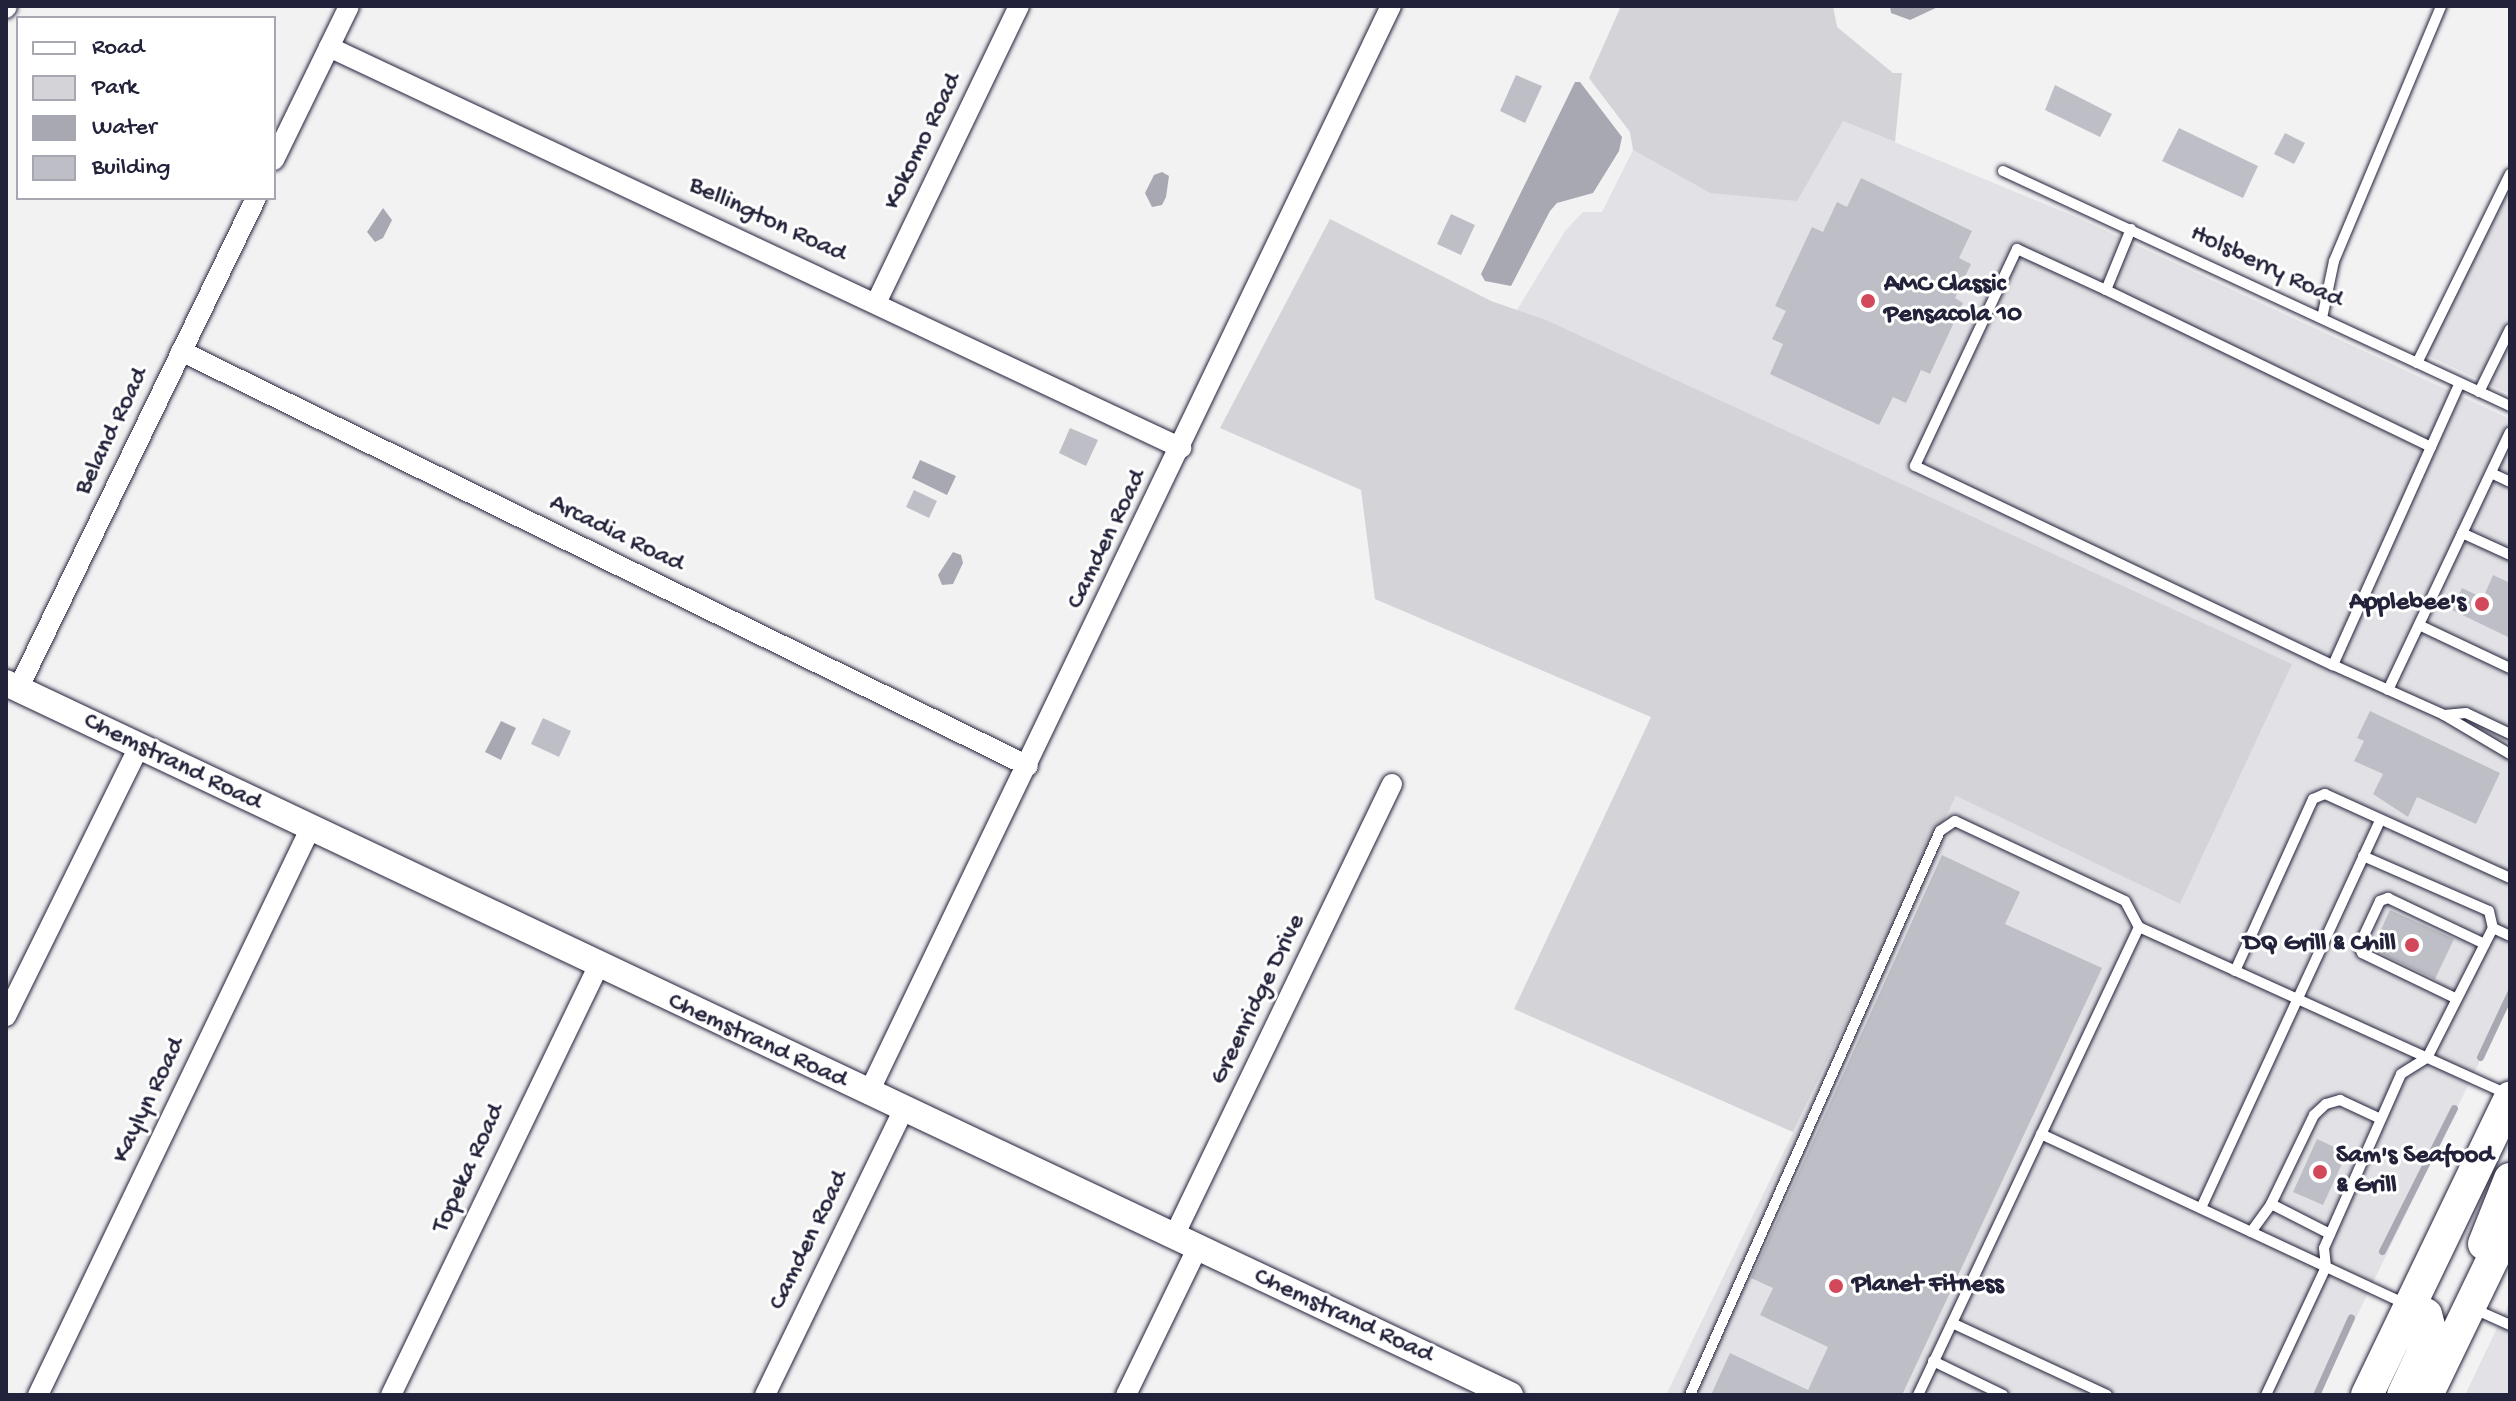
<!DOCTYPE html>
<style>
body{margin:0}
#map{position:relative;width:2516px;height:1401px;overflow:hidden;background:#f2f2f3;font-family:"Gochi Hand",sans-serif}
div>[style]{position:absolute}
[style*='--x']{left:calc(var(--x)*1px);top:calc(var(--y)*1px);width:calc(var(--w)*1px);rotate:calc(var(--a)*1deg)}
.built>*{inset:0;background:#e2e2e6}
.green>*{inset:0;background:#d3d3d8}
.water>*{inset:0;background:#a8a8b2}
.stream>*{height:7px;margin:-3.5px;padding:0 3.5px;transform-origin:3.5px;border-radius:3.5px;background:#a8a8b2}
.building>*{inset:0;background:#bebec6}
.roads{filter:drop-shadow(0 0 2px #22223b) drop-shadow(0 0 2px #22223b)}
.service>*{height:10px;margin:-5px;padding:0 5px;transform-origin:5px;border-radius:5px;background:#fff}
.minor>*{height:20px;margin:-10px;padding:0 10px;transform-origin:10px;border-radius:10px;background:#fff}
.tertiary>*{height:26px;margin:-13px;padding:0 13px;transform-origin:13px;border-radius:13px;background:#fff}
.primary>*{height:32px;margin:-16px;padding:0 16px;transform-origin:16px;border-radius:16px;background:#fff}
.dots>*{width:22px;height:22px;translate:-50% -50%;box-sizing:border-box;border:4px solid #fff;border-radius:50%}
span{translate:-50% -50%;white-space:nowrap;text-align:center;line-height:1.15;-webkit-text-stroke:6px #fff;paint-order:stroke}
.street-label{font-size:26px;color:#22223b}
.poi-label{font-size:26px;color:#22223b;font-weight:700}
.left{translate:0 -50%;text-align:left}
.right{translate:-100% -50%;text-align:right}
.frame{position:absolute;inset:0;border:8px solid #22223b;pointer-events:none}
.legend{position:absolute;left:16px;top:16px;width:260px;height:184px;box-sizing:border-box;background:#fff;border:2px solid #a7a7b1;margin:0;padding:10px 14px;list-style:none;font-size:24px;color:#22223b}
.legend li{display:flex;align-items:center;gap:16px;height:40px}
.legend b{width:40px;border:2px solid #a7a7b1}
</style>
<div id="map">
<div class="built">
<div style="clip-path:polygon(1843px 121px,2074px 216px,2510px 419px,2510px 998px,2319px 1395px,1666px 1395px,1956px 796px,2180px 904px,2291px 664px,1517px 310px,1565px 231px,1583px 212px,1602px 212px,1633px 150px,1710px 193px)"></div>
<div style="clip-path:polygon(2510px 170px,2510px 394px,2418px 351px)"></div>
<div style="clip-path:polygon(2510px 1301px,2510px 1395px,2465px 1395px)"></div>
</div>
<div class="green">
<div style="clip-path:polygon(1621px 6px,1833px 6px,1837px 27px,1893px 73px,1902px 73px,1895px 142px,1843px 121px,1797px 201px,1710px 193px,1633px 150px,1630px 132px,1589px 78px)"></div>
<div style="clip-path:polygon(1330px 219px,1491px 301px,1546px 320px,2292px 664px,2180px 904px,1956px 796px,1793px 1132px,1514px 1009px,1651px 717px,1375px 599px,1361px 490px,1220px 428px)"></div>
</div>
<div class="water">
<div style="clip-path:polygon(1890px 6px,1940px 6px,1910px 20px,1891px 13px)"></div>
<div style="clip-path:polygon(1575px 82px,1580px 82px,1622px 137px,1619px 151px,1593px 193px,1557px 203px,1550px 211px,1511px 286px,1485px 281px,1481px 274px)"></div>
<div style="clip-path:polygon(1162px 172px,1169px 176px,1166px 197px,1162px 205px,1152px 207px,1145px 193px,1154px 175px)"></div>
<div style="clip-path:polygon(383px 208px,392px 220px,383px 238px,375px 242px,367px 232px)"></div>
<div style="clip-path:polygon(920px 460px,956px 476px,947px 495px,912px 478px)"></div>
<div style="clip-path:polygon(953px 552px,961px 555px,963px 563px,953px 584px,942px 585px,938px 575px)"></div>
<div style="clip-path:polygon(501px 721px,516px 728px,501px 760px,485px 752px)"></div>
</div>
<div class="stream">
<div style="--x:2480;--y:1057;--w:71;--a:-64.9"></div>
<div style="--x:2382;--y:1251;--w:160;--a:-63.3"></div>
<div style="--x:2316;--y:1395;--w:85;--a:-65.8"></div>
</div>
<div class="building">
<div style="clip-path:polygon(1516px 75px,1542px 86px,1525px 123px,1500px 111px)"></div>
<div style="clip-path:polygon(2055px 85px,2112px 114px,2100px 137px,2045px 110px)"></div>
<div style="clip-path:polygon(2179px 128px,2258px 166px,2243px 198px,2162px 161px)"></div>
<div style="clip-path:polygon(2285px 133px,2305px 143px,2294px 164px,2274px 154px)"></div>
<div style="clip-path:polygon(1861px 178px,1972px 231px,1959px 258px,1971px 264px,1955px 298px,1963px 303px,1930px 374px,1921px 370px,1906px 403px,1893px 397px,1879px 425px,1770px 374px,1783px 344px,1772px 339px,1786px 311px,1775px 306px,1812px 227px,1823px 232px,1837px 202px,1847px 207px)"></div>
<div style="clip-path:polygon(1451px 214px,1475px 225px,1461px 255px,1437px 244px)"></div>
<div style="clip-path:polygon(1070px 428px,1098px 440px,1086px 466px,1059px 453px)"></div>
<div style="clip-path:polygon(914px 490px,937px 501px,929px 518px,906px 507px)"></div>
<div style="clip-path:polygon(2493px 575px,2510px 583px,2510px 638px,2452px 610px,2462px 588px,2483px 598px)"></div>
<div style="clip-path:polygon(2370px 711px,2500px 773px,2476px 824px,2417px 797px,2408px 817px,2373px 794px,2383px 774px,2354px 761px,2364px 741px,2357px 738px)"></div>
<div style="clip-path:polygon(543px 718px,571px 731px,559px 757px,531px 744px)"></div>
<div style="clip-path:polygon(1942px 855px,2020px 892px,2005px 924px,2102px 968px,1902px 1395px,1711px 1395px,1730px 1353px,1808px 1390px,1828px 1347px,1760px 1315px,1773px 1288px,1751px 1278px)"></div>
<div style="clip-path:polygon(2390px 910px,2454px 939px,2435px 979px,2372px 949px)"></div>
<div style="clip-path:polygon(2317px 1139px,2347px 1153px,2323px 1205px,2293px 1192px)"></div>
</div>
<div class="roads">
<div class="service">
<div style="--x:2003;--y:171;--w:559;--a:24.87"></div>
<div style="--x:2131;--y:229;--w:66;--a:112.3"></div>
<div style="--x:2106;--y:290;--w:98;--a:-155.3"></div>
<div style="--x:2017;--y:249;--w:240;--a:115.2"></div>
<div style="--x:1915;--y:466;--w:463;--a:25.5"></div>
<div style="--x:2333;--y:665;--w:309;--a:-65.8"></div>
<div style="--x:2106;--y:290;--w:361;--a:25.8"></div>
<div style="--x:2322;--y:318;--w:58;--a:-78.1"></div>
<div style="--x:2334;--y:261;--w:277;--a:-67.2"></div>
<div style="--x:2417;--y:363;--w:211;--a:-63.8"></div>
<div style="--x:2479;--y:392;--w:70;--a:-63.8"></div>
<div style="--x:2491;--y:473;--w:21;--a:25"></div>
<div style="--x:2462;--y:533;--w:53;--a:24.6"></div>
<div style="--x:2419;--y:625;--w:101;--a:25.3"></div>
<div style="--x:2333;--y:665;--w:122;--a:24.2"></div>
<div style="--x:2444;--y:715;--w:77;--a:30.6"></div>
<div style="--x:2388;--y:690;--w:285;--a:-64.7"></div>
<div style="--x:2444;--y:715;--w:22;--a:-5"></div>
<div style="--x:2466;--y:713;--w:49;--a:25.5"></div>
<div style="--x:2363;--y:856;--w:137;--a:23.6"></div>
<div style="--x:2489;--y:911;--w:17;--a:77"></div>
<div style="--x:2235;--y:971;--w:189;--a:-65.6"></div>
<div style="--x:2313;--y:799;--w:13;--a:-23"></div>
<div style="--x:2325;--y:794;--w:203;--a:24.4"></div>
<div style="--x:2455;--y:998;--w:103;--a:-154.2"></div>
<div style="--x:2362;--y:953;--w:8;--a:-113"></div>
<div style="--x:2359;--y:946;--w:50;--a:-65"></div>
<div style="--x:2380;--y:901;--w:9;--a:-21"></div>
<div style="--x:2388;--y:898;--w:107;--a:25.4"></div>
<div style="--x:2041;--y:1134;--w:402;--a:25"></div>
<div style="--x:2201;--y:1208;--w:427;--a:-65.2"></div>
<div style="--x:2251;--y:1232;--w:34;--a:-54"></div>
<div style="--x:2330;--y:1234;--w:66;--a:-153"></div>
<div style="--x:2271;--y:1204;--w:99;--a:-64.2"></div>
<div style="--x:2314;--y:1115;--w:16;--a:-43"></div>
<div style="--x:2326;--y:1104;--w:15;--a:-16"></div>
<div style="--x:2340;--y:1100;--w:45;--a:24.9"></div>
<div style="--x:2472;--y:1308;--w:42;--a:24.1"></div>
<div style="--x:1952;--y:1323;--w:171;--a:24.9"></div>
<div style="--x:1933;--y:1361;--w:78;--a:25.9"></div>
<div style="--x:1690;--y:1395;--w:617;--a:-66.09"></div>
<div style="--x:1940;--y:831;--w:18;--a:-34"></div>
<div style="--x:1955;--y:821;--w:188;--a:25.2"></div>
<div style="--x:2125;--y:901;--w:30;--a:62"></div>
<div style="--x:1918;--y:1395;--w:518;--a:-64.72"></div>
<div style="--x:2139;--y:927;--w:404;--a:24.4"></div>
<div style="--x:2266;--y:1395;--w:141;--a:-64.9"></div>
<div style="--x:2326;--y:1267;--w:19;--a:-96"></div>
<div style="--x:2324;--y:1248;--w:190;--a:-66.1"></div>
<div style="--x:2401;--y:1074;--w:31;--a:-32"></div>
<div style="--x:2427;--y:1058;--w:146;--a:-63.1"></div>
<div style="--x:2493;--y:928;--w:19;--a:25"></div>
</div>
<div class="minor">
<div style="--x:6;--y:8;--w:2;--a:-63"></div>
<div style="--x:329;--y:47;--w:942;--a:25.2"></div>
<div style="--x:274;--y:160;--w:171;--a:-64"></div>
<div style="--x:877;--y:301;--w:327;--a:-64.3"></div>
<div style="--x:181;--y:351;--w:943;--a:26.1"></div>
<div style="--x:18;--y:689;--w:546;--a:-64.14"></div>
<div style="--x:6;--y:1016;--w:300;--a:-63.7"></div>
<div style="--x:868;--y:1094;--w:1207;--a:-64.33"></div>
<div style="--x:1173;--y:1238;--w:504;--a:-64.25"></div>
<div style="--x:38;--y:1395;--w:628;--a:-64.33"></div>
<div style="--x:391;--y:1395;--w:476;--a:-64.2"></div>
<div style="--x:765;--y:1395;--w:316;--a:-64.1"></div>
<div style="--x:1126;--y:1395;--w:162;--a:-64.1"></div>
</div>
<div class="tertiary">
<div style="--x:6;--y:683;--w:1664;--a:25.33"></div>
</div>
<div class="primary">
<div style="--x:2484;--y:1244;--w:70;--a:-68.2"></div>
<div style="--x:2367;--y:1395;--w:330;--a:-64.3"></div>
<div style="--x:2403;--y:1395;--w:45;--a:-65.1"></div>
<div style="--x:2422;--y:1354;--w:29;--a:-76"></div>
<div style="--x:2429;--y:1326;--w:12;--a:-104"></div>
<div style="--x:2427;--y:1395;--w:191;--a:-64.2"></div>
</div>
</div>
<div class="dots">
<div style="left:1868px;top:301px;background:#d1495b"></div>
<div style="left:2482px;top:604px;background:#d1495b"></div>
<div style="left:2412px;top:945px;background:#d1495b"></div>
<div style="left:2320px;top:1172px;background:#d1495b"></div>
<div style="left:1836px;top:1286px;background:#d1495b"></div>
</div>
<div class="street-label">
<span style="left:924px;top:142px;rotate:-64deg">Kokomo Road</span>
<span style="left:767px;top:221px;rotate:25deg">Bellington Road</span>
<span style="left:2266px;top:268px;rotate:25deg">Holsberry Road</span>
<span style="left:113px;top:432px;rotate:-64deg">Beland Road</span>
<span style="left:616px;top:535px;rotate:26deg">Arcadia Road</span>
<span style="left:1108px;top:540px;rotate:-64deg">Camden Road</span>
<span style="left:172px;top:763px;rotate:26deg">Chemstrand Road</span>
<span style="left:1259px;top:1000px;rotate:-64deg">Greenridge Drive</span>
<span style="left:757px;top:1042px;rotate:25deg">Chemstrand Road</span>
<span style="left:150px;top:1101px;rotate:-64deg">Kaylyn Road</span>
<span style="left:470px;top:1169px;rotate:-65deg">Topeka Road</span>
<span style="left:810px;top:1241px;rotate:-64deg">Camden Road</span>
<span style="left:1343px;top:1317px;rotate:25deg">Chemstrand Road</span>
</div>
<div class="poi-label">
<span class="left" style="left:1884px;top:301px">AMC Classic<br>Pensacola 10</span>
<span class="right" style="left:2466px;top:604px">Applebee's</span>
<span class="right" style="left:2396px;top:945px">DQ Grill &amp; Chill</span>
<span class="left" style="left:2336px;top:1172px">Sam's Seafood<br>&amp; Grill</span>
<span class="left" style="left:1852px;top:1286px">Planet Fitness</span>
</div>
<div class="frame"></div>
<ul class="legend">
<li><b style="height:10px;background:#fff"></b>Road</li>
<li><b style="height:22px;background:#d3d3d8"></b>Park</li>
<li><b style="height:22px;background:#a8a8b2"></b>Water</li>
<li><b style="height:22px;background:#bebec6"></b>Building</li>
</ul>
</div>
